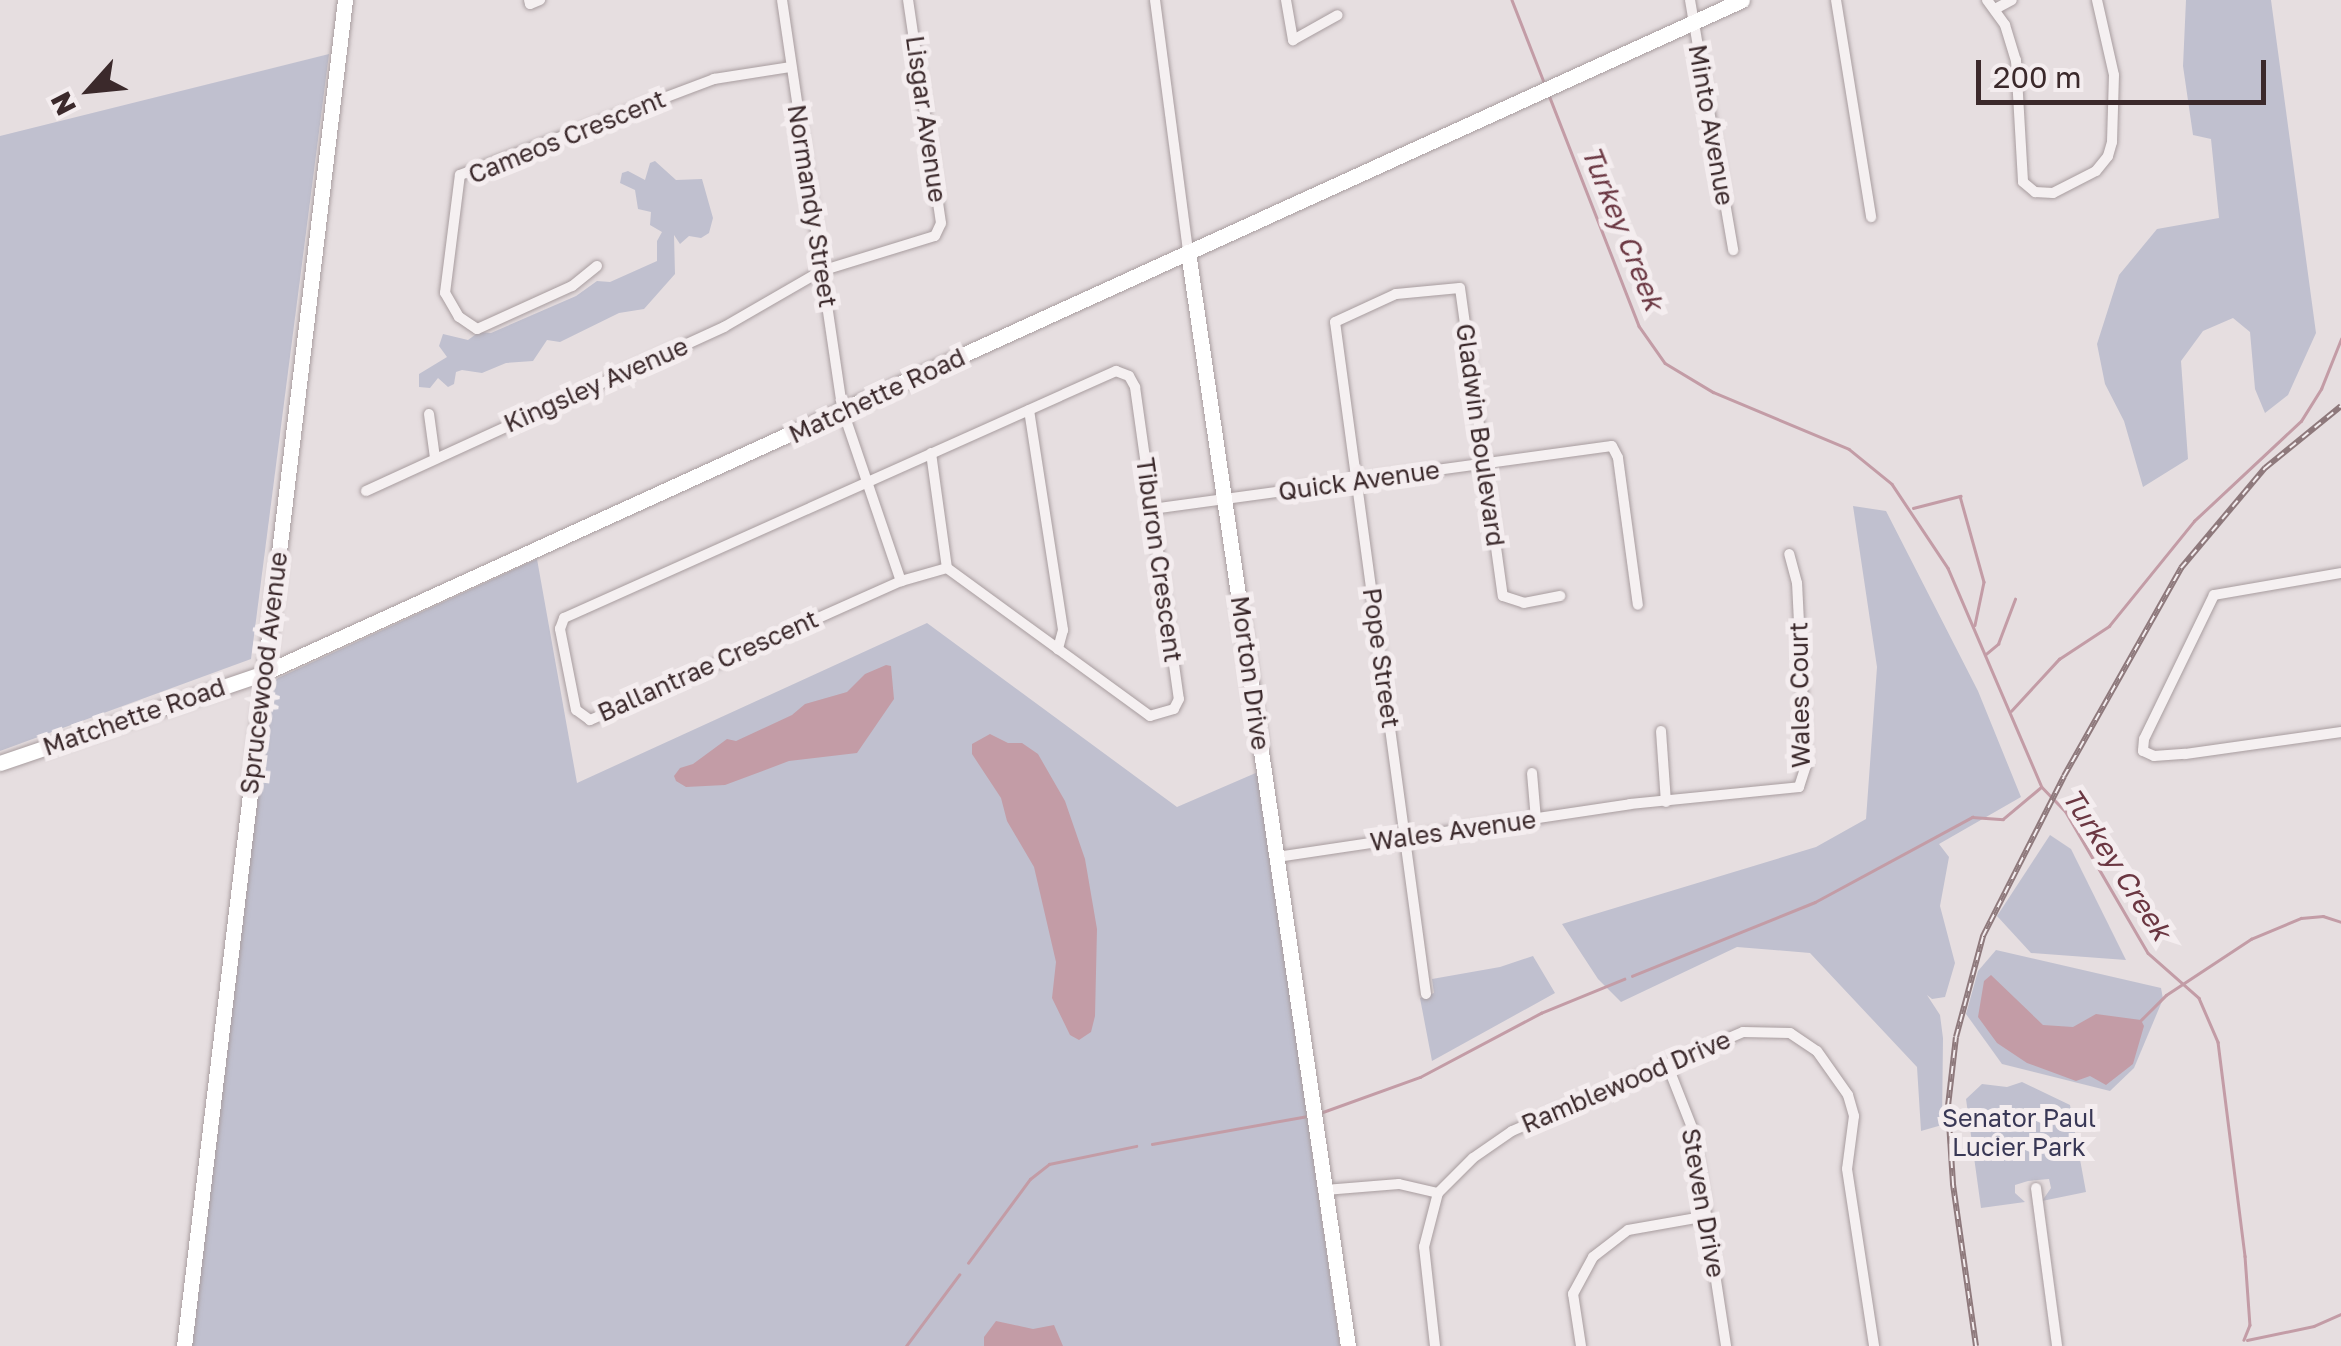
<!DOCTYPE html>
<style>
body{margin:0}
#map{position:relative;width:2341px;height:1346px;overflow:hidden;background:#e6dee0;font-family:"Golos Text",sans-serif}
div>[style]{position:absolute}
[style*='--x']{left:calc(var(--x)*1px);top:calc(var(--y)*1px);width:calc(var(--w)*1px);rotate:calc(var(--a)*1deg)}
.green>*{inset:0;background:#c0c0cf}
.water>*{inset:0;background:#c39ca6}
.stream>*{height:2.5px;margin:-1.25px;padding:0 1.25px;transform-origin:1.25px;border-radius:1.25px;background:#c39ca6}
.roads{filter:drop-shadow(0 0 2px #a89d9f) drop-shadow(0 0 2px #a89d9f)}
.street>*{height:10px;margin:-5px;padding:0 5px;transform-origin:5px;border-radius:5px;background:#f5f0f1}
.secondary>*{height:15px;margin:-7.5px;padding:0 7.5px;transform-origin:7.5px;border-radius:7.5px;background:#fff}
.rail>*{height:6px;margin-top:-3px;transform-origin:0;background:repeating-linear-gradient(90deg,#f4edef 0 8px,#8e797c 0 16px);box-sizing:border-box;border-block:2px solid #8e797c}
span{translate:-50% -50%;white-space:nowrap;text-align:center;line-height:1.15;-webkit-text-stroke:10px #f4edef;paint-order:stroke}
.street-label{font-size:25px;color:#3b292b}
.park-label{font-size:25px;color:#393856}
.water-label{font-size:28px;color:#6b3742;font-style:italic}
.north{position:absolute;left:40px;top:40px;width:100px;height:100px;-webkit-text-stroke:8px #f4edef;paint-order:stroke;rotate:243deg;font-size:28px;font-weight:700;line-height:40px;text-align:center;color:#3b292b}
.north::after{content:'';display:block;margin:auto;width:35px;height:45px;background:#3b292b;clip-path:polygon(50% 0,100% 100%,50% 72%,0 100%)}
.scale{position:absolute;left:1976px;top:60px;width:290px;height:45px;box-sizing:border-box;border:5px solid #3b292b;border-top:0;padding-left:12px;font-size:30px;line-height:35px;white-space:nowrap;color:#3b292b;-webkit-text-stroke:8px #f4edef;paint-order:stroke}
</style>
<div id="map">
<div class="green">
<div style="clip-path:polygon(2186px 0,2271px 0,2316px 333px,2288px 395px,2265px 413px,2255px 389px,2250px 332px,2233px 318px,2203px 331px,2181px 361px,2188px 459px,2143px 487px,2124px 421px,2105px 384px,2097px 344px,2119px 275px,2157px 229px,2219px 218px,2211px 139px,2193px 135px,2183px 66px)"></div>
<div style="clip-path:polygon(329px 54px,251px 659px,0 751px,0 136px)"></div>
<div style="clip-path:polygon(655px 161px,676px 180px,702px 179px,713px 218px,709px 233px,701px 238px,689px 236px,680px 244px,674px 235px,675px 274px,644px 309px,619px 313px,560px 342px,547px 340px,533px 361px,506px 363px,482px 373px,462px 370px,456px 372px,454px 384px,448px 387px,438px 378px,430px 388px,419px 387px,419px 374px,447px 357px,439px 346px,443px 334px,468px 340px,479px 332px,491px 333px,576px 296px,597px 281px,610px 282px,657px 261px,657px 241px,662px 232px,650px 225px,651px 212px,638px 209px,635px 190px,620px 183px,622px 173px,628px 171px,645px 180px,650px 163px)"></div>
<div style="clip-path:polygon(1853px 506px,1886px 511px,1978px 691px,2021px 797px,1939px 844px,1949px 857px,1940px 906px,1955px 963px,1945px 997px,1932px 999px,1927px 995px,1940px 1015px,1943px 1038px,1942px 1125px,1921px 1131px,1917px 1067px,1810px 953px,1737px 947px,1621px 1002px,1598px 979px,1562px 924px,1816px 847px,1866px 819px,1877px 667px)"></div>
<div style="clip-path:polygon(537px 559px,577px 783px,927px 623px,1177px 807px,1258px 772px,1340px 1346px,189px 1346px,270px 686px,278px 678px)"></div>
<div style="clip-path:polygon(2050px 835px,2071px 849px,2126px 960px,2031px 953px,1997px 916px)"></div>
<div style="clip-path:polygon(1996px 950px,2161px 988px,2163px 999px,2134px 1068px,2110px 1091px,2002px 1064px,1966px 1014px,1978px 971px)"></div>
<div style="clip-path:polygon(1533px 956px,1555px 993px,1432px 1061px,1420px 998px,1434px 993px,1432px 979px,1500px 967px)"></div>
<div style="clip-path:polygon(2022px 1082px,2070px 1105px,2086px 1192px,2042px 1201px,2051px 1188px,2049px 1179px,2028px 1181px,2015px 1185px,2015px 1193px,2025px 1202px,1981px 1208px,1966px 1099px,1982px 1084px,2007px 1087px)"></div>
</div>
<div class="water">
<div style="clip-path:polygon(886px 665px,891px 666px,894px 699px,857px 753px,789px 761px,725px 785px,686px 787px,676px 781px,674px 776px,680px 768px,693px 764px,727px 739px,736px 741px,792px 715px,805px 704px,847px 692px,865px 674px)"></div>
<div style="clip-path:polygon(990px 734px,1008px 743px,1022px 743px,1038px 754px,1065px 801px,1085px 859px,1097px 929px,1095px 1016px,1091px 1032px,1079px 1040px,1070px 1035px,1052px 998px,1056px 962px,1034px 867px,1007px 821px,1001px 798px,972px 754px,972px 744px)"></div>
<div style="clip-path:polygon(1991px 975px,2043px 1025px,2073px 1027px,2096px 1014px,2141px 1020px,2144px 1026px,2133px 1064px,2106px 1085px,2090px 1076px,2076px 1081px,2027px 1063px,1997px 1043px,1978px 1017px,1984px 981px)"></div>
<div style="clip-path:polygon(996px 1321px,1033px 1329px,1054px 1325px,1063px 1346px,984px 1346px,984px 1337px)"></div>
</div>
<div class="stream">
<div style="--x:1512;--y:0;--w:88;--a:68.7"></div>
<div style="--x:1549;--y:95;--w:248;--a:68.7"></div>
<div style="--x:1639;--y:326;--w:45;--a:54.9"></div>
<div style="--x:1665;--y:363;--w:56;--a:31.1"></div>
<div style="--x:1713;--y:392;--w:147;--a:22.7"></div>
<div style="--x:1849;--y:449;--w:55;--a:39.1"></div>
<div style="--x:1892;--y:484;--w:101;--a:56.3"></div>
<div style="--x:1948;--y:568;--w:238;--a:66.8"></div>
<div style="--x:2042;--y:787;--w:35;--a:46"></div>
<div style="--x:2066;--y:812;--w:163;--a:59.8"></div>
<div style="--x:2148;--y:953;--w:68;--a:41.4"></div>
<div style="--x:2199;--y:998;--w:48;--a:66.6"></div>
<div style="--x:2218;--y:1042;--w:216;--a:82.8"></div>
<div style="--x:2245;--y:1256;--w:69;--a:85.9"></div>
<div style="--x:2250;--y:1325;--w:16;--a:112"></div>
<div style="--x:1913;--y:508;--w:49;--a:-14.3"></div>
<div style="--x:1960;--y:496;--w:89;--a:74.4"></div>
<div style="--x:1984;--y:582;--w:44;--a:101.8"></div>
<div style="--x:1986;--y:654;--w:16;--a:-40"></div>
<div style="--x:1998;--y:644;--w:48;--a:-69.3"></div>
<div style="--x:2011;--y:711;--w:71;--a:-47.3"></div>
<div style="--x:2059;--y:659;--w:60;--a:-33.4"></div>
<div style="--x:2109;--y:626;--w:135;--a:-51"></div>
<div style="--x:2194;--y:521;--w:146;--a:-43.1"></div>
<div style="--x:2301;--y:421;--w:38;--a:-58"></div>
<div style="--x:2321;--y:389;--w:54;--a:-68.2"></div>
<div style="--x:1632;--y:976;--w:197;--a:-22"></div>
<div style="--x:1815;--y:902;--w:179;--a:-28.4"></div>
<div style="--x:1972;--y:817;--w:31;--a:4"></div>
<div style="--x:2003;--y:819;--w:48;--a:-40"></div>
<div style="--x:2141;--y:1020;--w:35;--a:-45"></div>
<div style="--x:2166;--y:995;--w:102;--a:-33.4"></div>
<div style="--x:2251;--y:939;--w:54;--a:-22.8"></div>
<div style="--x:2301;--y:918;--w:22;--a:-5"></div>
<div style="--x:2323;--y:916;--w:19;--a:18"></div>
<div style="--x:1320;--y:1113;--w:106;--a:-19.8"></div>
<div style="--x:1420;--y:1077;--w:137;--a:-27.9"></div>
<div style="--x:1541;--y:1013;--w:90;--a:-22.3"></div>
<div style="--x:1152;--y:1144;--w:158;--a:-10.2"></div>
<div style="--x:968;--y:1263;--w:104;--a:-53.6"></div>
<div style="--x:1030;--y:1179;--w:24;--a:-38"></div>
<div style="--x:1049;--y:1164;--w:89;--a:-11.7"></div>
<div style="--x:2247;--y:1340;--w:68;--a:-11.8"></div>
<div style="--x:2314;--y:1326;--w:30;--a:-24"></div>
<div style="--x:906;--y:1346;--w:89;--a:-53.3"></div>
</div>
<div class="roads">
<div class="street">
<div style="--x:529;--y:0;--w:4;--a:76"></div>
<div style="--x:530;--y:4;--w:11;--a:-22"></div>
<div style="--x:782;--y:0;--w:416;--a:81.6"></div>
<div style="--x:843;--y:411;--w:180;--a:71.2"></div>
<div style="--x:1155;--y:0;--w:254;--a:82.5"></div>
<div style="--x:1286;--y:0;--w:41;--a:80.1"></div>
<div style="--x:1293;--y:40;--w:51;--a:-29.1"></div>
<div style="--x:1690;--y:0;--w:254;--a:80.2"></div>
<div style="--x:1836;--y:0;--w:220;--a:80.8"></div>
<div style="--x:1987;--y:0;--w:31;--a:54"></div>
<div style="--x:2005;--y:25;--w:37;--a:73"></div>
<div style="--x:2016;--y:60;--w:122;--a:86.7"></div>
<div style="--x:2023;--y:182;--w:16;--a:40"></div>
<div style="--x:2035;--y:192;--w:18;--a:3"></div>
<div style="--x:2053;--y:193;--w:48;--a:-27.1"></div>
<div style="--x:2096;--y:171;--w:19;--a:-51"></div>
<div style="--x:2108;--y:156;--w:15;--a:-74"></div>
<div style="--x:2112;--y:142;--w:67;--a:-88.3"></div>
<div style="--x:2114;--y:75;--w:77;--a:-102.8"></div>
<div style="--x:1995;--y:9;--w:19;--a:-28"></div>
<div style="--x:597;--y:266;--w:32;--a:141"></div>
<div style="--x:572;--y:286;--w:104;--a:155.6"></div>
<div style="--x:477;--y:329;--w:22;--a:-146"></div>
<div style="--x:459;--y:317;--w:28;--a:-120"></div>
<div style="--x:445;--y:293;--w:119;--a:-82.8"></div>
<div style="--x:460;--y:175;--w:272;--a:-20.7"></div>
<div style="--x:714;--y:79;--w:78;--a:-8.9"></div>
<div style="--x:1116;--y:371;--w:14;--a:21"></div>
<div style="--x:1129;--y:376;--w:13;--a:61"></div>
<div style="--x:1135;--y:387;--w:315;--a:82"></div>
<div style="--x:1179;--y:699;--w:11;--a:117"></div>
<div style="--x:1174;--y:709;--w:25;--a:164"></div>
<div style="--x:1150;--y:716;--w:251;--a:-143.9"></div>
<div style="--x:947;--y:568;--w:48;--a:164.2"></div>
<div style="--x:901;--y:581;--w:341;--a:155.9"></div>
<div style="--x:590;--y:720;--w:17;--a:-144"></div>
<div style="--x:576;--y:710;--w:83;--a:-101.2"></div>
<div style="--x:560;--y:629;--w:12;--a:-70"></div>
<div style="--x:564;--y:618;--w:605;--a:-24.11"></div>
<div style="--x:1029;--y:410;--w:223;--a:81.2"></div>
<div style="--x:1063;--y:630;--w:20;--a:105"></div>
<div style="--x:429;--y:414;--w:44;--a:82.2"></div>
<div style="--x:931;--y:453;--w:116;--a:82.1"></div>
<div style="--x:366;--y:491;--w:394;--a:-24.6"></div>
<div style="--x:724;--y:327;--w:112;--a:-30"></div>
<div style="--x:821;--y:271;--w:119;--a:-17.1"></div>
<div style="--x:935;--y:236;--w:14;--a:-65"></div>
<div style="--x:941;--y:223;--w:225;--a:-98.4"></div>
<div style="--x:1152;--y:509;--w:464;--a:-7.8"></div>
<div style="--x:1612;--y:446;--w:13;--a:63"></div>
<div style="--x:1618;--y:458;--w:148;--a:82.3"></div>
<div style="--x:2341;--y:573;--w:129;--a:170.2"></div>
<div style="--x:2214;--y:595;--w:160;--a:115.9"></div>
<div style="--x:2144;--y:739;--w:12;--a:95"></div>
<div style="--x:2143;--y:751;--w:12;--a:24"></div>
<div style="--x:2154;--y:756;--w:31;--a:-4"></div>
<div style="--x:2185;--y:754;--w:158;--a:-8"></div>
<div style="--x:1661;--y:731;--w:71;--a:86"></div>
<div style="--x:1532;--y:773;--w:47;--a:85.1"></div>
<div style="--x:1277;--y:857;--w:357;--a:-8.5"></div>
<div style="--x:1630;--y:804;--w:170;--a:-5.7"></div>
<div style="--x:1799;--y:787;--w:22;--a:-72"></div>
<div style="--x:1806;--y:766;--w:183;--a:-92.8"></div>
<div style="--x:1797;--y:583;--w:30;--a:-105"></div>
<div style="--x:1426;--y:994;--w:678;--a:-97.71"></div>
<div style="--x:1335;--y:322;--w:67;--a:-24.7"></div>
<div style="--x:1396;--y:294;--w:64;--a:-5.4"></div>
<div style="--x:1460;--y:288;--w:311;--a:82.1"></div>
<div style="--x:1503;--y:596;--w:22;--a:18"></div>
<div style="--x:1524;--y:603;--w:37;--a:-11"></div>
<div style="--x:1667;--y:1064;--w:71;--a:68.5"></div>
<div style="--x:1693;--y:1130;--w:219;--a:81.3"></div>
<div style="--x:2036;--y:1188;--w:159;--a:82.4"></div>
<div style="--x:1325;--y:1190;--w:74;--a:-4.6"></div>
<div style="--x:1399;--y:1184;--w:40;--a:13"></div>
<div style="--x:1438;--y:1193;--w:49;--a:-45"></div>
<div style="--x:1473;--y:1158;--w:47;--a:-34.7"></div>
<div style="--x:1512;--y:1131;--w:251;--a:-23.2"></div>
<div style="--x:1743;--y:1032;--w:47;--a:1.2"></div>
<div style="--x:1790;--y:1033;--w:32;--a:34"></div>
<div style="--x:1817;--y:1051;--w:54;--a:54.8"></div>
<div style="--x:1848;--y:1095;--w:22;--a:74"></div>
<div style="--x:1854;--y:1116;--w:53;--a:97.5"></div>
<div style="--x:1847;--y:1169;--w:179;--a:81.3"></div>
<div style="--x:1435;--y:1346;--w:100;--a:-96.3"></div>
<div style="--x:1424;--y:1247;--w:56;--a:-75.5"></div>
<div style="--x:1581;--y:1346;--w:53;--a:-98.7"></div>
<div style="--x:1573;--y:1294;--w:42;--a:-61.6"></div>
<div style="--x:1593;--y:1257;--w:44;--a:-37.6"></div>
<div style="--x:1628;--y:1230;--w:80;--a:-10"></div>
</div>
<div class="secondary">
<div style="--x:1188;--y:252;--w:1106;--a:81.68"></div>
<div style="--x:0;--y:763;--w:279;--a:-18.8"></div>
<div style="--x:264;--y:673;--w:1624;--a:-24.48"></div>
<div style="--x:184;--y:1346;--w:1356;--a:-83.18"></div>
</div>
</div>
<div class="rail">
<div style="--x:1976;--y:1346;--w:164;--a:-98.1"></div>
<div style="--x:1953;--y:1184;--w:78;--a:-93.7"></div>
<div style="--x:1948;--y:1106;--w:69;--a:-83.4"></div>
<div style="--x:1956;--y:1037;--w:105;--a:-75"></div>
<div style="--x:1983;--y:936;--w:179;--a:-63.1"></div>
<div style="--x:2064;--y:776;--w:239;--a:-60.6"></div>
<div style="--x:2181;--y:568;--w:131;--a:-50"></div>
<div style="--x:2265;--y:468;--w:98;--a:-39.2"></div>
</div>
<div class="street-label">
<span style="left:926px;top:119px;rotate:82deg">Lisgar Avenue</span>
<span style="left:1711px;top:125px;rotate:80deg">Minto Avenue</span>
<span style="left:567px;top:137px;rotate:-22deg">Cameos Crescent</span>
<span style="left:812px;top:206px;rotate:81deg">Normandy Street</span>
<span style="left:596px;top:385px;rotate:-24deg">Kingsley Avenue</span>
<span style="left:877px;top:396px;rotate:-25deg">Matchette Road</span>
<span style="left:1480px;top:435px;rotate:82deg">Gladwin Boulevard</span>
<span style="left:1359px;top:481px;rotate:-8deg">Quick Avenue</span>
<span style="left:1159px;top:560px;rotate:82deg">Tiburon Crescent</span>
<span style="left:1381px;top:658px;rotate:82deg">Pope Street</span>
<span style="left:708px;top:666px;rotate:-24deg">Ballantrae Crescent</span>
<span style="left:264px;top:673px;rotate:-83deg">Sprucewood Avenue</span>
<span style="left:1250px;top:673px;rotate:82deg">Morton Drive</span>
<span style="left:1800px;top:695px;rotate:-91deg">Wales Court</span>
<span style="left:134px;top:717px;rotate:-19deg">Matchette Road</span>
<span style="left:1453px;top:831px;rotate:-8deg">Wales Avenue</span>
<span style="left:1626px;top:1082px;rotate:-23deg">Ramblewood Drive</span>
<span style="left:1703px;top:1203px;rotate:80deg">Steven Drive</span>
</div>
<div class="park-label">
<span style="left:2019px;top:1133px">Senator Paul<br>Lucier Park</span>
</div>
<div class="water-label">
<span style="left:1623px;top:228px;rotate:68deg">Turkey Creek</span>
<span style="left:2117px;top:864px;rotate:57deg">Turkey Creek</span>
</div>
<div class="north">N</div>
<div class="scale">200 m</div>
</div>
